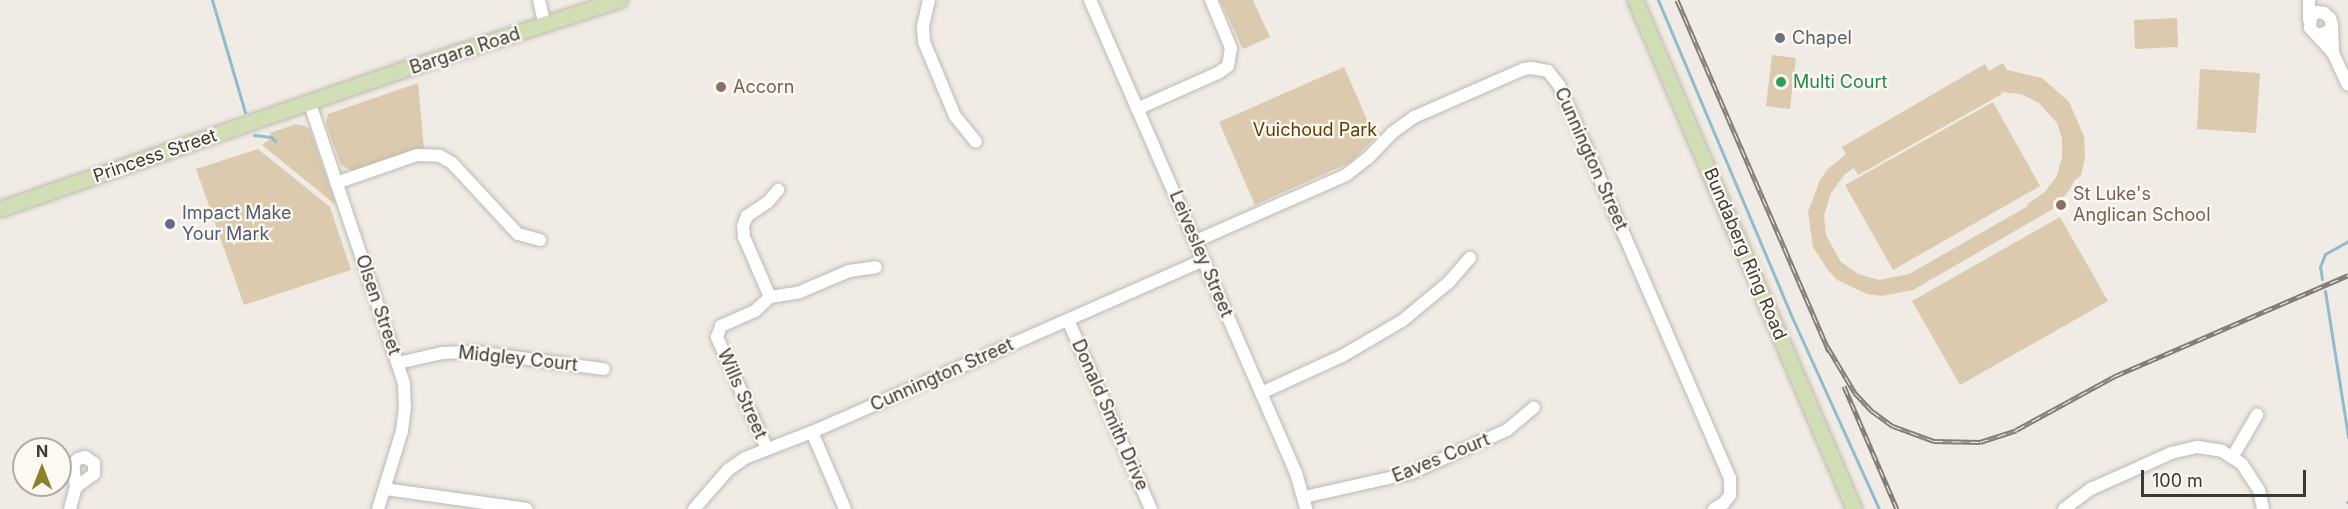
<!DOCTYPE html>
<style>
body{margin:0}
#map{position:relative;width:2348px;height:509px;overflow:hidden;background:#f0ebe4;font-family:Inter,sans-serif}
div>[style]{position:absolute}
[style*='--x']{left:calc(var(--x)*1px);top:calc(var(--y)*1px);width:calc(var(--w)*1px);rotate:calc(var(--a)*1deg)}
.green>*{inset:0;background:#dbcaae}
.stream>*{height:3px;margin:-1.5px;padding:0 1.5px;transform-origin:1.5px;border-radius:1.5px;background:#92bbce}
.roads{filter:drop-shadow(0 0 2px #beb9b2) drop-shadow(0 0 2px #beb9b2)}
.minor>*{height:12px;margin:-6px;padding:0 6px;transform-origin:6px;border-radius:6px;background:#fff}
.major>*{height:15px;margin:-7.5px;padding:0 7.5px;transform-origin:7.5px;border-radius:7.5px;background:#d0ddb5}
.rail>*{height:5px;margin-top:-2.5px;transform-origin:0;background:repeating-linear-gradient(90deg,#fdf8f1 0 9px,#827f7a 0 18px);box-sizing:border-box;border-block:2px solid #827f7a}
.dots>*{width:16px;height:16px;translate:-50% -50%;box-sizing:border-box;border:3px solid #fdf8f1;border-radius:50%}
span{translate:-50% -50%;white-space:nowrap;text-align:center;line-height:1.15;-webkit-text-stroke:4.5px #fdf8f1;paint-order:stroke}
.worship-label{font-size:18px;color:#5b616d}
.left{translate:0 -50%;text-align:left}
.street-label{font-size:18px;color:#3b3936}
.leisure-label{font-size:18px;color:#27864d}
.education-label{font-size:18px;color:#785e54}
.park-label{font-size:18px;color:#5b3e00}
.service-label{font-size:18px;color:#4e5e75}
.north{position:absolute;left:12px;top:437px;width:60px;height:60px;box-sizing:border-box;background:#fdf8f1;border:2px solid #afaca6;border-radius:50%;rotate:0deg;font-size:16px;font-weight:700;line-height:24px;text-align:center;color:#3b3936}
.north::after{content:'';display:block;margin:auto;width:21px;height:27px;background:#88822a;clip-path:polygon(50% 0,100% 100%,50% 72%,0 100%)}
.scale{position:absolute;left:2141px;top:470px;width:165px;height:27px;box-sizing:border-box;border:3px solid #3b3936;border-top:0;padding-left:8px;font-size:18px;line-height:21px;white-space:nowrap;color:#3b3936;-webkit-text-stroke:4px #fdf8f1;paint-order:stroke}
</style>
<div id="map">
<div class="green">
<div style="clip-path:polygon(1220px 0,1253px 0,1270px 37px,1243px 49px)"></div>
<div style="clip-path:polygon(2177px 18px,2178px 47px,2135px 49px,2134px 20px)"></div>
<div style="clip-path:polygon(1772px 55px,1796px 58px,1790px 109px,1766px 106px)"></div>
<div style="clip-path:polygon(evenodd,2003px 63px,2007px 70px,2042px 78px,2069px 102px,2084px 136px,2085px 157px,2081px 176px,2075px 180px,2068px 192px,2053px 209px,1913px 290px,1882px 296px,1867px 294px,1837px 280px,1828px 270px,1813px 247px,1808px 212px,1820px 180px,1827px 170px,1846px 154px,1842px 147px,1985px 64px,1989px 71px,2003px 63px,2001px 92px,2021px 94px,2039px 103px,2057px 123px,2062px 139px,2062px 157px,2057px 176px,2044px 193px,2027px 204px,2028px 206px,1909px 274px,1879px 280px,1858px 274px,1841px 262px,1826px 235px,1824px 215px,1831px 193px,1845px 174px,1854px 168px,1858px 175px,2002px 94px,2001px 92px)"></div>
<div style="clip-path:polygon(1344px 67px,1375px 138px,1351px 162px,1255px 205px,1219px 122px)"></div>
<div style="clip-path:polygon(2200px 69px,2260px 73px,2256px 133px,2197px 129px)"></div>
<div style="clip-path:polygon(418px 83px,424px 149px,358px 170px,350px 170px,341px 165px,326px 124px,328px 114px)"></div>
<div style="clip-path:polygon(1993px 102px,2040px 186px,1893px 270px,1845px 185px)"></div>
<div style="clip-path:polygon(296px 124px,305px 126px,310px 130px,336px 205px,262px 145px,270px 139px,270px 133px)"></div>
<div style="clip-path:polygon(258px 149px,330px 207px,351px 270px,244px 305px,196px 169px)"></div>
<div style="clip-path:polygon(2060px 217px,2108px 301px,1960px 385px,1912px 301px)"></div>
</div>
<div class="stream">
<div style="--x:212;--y:0;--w:117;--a:73.6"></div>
<div style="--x:1658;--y:0;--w:342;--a:67.1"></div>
<div style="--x:1791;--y:315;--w:213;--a:65.6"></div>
<div style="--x:254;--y:135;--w:17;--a:7"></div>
<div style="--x:271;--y:137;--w:6;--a:45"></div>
<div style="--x:2322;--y:279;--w:12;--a:-99"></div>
<div style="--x:2320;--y:267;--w:14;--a:-69"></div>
<div style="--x:2325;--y:254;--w:26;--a:-29"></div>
<div style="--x:2325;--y:291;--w:148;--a:81"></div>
<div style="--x:2347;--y:502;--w:1;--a:0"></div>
</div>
<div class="roads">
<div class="minor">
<div style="--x:539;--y:0;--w:26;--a:77"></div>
<div style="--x:929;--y:0;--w:28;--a:103"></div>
<div style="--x:923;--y:27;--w:15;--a:86"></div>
<div style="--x:924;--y:42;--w:80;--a:67.3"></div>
<div style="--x:955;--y:116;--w:33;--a:51"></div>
<div style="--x:1090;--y:0;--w:516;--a:66.47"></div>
<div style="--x:1296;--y:473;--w:37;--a:74"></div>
<div style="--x:2309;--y:0;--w:20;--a:90"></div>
<div style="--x:2318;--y:35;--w:10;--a:-17"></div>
<div style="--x:2328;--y:32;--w:8;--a:-60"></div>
<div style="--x:2332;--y:25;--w:7;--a:-106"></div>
<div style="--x:2330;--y:18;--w:8;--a:-140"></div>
<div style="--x:2324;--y:13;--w:7;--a:-172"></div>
<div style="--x:2317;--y:12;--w:8;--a:140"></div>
<div style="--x:2311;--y:17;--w:11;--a:95"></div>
<div style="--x:2310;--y:28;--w:34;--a:47"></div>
<div style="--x:2333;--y:53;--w:28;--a:-92"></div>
<div style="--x:2333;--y:53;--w:35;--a:65"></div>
<div style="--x:310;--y:104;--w:294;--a:71.4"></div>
<div style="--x:404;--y:383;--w:24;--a:88"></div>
<div style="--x:405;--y:407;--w:24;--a:97"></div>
<div style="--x:402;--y:431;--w:82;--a:107.1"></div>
<div style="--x:1137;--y:109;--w:89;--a:-24"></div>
<div style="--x:1218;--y:73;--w:12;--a:-35"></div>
<div style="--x:1228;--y:66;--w:18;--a:-81"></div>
<div style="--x:1231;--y:48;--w:52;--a:-112.6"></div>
<div style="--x:336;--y:183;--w:86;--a:-19.1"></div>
<div style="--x:417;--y:155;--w:23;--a:2"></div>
<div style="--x:440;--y:156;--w:14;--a:30"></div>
<div style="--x:452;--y:163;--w:97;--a:47.1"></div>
<div style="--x:518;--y:234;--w:23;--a:15"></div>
<div style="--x:1196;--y:241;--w:164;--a:-23.7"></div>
<div style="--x:1346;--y:175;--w:28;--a:-38"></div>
<div style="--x:1368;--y:158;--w:35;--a:-46"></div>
<div style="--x:1392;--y:133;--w:27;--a:-36"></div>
<div style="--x:1414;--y:117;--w:120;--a:-23.6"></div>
<div style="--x:1524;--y:69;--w:7;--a:-8"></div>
<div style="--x:1531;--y:68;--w:17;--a:10"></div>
<div style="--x:1548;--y:71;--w:18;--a:52"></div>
<div style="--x:1559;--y:85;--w:429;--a:66.5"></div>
<div style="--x:1730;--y:478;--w:17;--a:90"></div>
<div style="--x:1730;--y:495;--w:10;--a:127"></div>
<div style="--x:1724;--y:503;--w:12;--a:149"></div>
<div style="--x:770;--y:297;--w:65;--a:-113.4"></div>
<div style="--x:744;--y:237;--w:11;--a:-95"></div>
<div style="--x:743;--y:226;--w:11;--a:-68"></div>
<div style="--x:747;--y:216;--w:25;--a:-34"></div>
<div style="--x:768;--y:202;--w:16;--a:-50"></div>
<div style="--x:770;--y:297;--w:30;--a:-9"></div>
<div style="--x:800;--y:292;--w:53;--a:-23.2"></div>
<div style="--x:849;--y:271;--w:27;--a:-8"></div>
<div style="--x:1068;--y:320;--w:206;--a:66.3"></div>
<div style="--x:398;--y:363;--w:45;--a:-12.8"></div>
<div style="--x:442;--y:353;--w:34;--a:-2"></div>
<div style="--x:476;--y:352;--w:129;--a:7.6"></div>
<div style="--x:1261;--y:393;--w:89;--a:-24.6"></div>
<div style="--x:1342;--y:356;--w:69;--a:-30.3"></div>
<div style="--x:1402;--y:321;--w:61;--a:-39.7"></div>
<div style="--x:1449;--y:282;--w:32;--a:-49"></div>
<div style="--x:812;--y:432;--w:84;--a:66.8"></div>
<div style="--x:767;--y:449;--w:123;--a:-114.1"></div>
<div style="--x:717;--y:337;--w:12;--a:-70"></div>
<div style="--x:721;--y:326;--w:37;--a:-24"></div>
<div style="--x:755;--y:311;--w:21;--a:-43"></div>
<div style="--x:2233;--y:456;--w:48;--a:-59.7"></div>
<div style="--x:85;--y:457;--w:11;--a:34"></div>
<div style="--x:94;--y:463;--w:11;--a:90"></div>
<div style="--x:94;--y:474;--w:22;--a:144"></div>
<div style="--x:76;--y:487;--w:23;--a:-97"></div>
<div style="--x:73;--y:464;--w:7;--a:-45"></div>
<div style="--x:78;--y:459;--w:7;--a:-16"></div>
<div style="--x:385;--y:489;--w:143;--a:8"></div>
<div style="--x:1304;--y:497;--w:110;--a:-12.6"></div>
<div style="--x:1411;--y:473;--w:105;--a:-24.1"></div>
<div style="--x:1507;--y:430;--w:35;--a:-40"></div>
<div style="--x:70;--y:509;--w:23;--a:-75"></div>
<div style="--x:694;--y:509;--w:52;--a:-48.9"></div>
<div style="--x:728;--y:470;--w:21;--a:-35"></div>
<div style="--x:745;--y:458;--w:72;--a:-21.2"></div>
<div style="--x:812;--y:432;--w:428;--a:-23.7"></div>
<div style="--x:2064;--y:509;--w:34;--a:-37"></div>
<div style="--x:2091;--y:489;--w:88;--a:-24.2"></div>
<div style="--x:2171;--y:453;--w:28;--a:-13"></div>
<div style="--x:2198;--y:447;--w:24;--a:9"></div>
<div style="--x:2222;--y:451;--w:24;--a:33"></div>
<div style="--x:2242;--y:464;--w:31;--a:57"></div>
<div style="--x:2259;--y:490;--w:19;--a:78"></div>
</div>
<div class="major">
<div style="--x:1635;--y:0;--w:554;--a:66.72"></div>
<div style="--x:0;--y:209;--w:435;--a:-19.1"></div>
<div style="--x:411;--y:67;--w:219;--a:-17.9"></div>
</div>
</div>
<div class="rail">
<div style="--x:1677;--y:0;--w:383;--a:66.6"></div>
<div style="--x:1827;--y:346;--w:55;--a:59.2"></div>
<div style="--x:1855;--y:393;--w:25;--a:47"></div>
<div style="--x:1872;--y:411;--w:26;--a:36"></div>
<div style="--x:1893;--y:426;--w:44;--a:20.1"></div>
<div style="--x:1934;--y:441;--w:46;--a:1.2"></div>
<div style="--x:1980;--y:442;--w:38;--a:-18"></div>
<div style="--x:2016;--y:430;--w:113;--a:-28.6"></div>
<div style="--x:2115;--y:376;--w:254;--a:-23.4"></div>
<div style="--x:1844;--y:386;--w:134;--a:66.7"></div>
</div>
<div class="dots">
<div style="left:1780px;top:38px;background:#6b7280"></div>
<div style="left:1781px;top:82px;background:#2e9e5b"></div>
<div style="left:721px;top:87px;background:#8d6e63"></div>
<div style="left:2061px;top:205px;background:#8d6e63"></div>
<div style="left:170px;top:224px;background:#5c6f8a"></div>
</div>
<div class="worship-label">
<span class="left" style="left:1792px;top:38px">Chapel</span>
</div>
<div class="street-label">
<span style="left:465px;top:51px;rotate:-18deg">Bargara Road</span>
<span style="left:155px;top:156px;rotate:-19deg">Princess Street</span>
<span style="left:1591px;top:159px;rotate:66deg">Cunnington Street</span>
<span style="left:1201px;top:254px;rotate:67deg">Leivesley Street</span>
<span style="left:1745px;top:254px;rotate:67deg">Bundaberg Ring Road</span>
<span style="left:378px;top:305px;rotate:71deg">Olsen Street</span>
<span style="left:518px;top:359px;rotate:6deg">Midgley Court</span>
<span style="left:942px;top:375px;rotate:-24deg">Cunnington Street</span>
<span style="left:742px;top:394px;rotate:66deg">Wills Street</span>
<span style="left:1110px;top:415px;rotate:66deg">Donald Smith Drive</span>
<span style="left:1441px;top:458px;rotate:-22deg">Eaves Court</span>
</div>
<div class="leisure-label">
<span class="left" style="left:1793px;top:82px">Multi Court</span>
</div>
<div class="education-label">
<span class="left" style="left:733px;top:87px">Accorn</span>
<span class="left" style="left:2073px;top:205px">St Luke's<br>Anglican School</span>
</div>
<div class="park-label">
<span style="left:1315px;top:130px">Vuichoud Park</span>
</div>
<div class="service-label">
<span class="left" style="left:182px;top:224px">Impact Make<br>Your Mark</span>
</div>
<div class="north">N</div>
<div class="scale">100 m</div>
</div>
